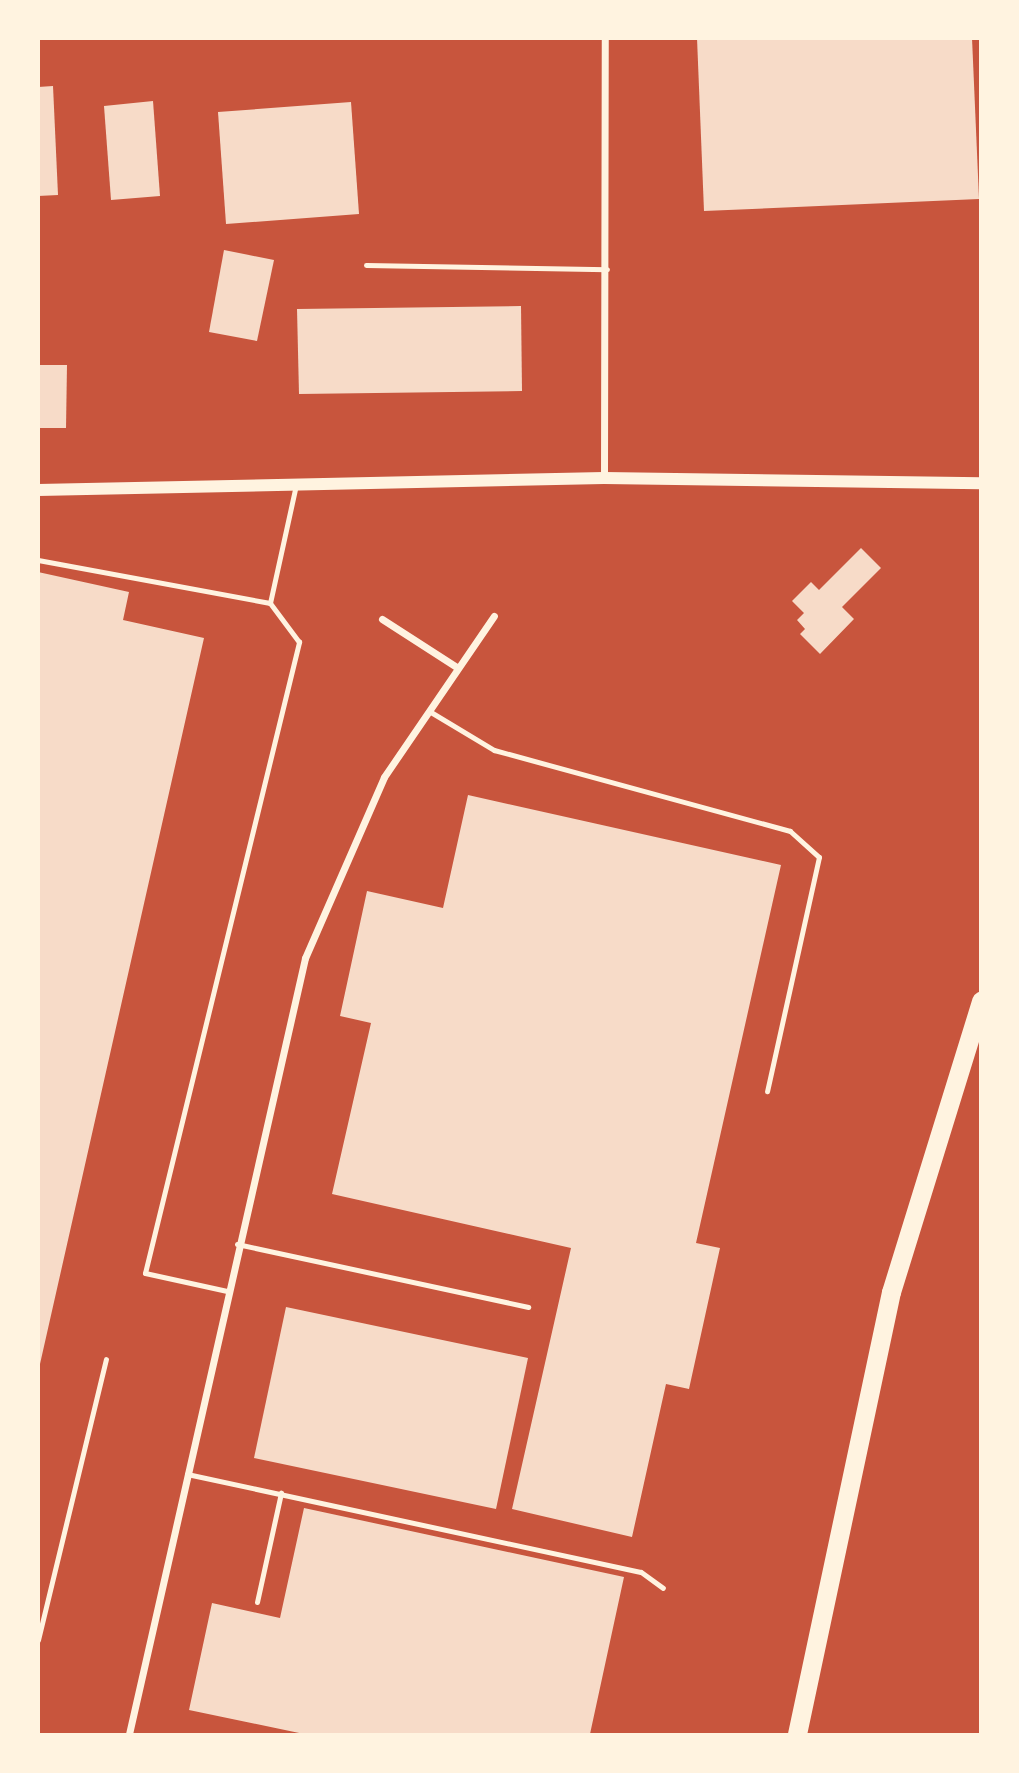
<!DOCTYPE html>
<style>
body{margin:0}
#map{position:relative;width:1019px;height:1773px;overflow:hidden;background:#c8553d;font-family:"Noto Sans",sans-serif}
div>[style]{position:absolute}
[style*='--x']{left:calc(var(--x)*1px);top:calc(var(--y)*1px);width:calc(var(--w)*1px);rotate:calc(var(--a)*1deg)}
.building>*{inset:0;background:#f7dbc8}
.service>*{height:5px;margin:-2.5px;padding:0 2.5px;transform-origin:2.5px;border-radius:2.5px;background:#fff3e0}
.minor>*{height:7px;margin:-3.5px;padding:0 3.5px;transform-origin:3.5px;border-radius:3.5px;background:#fff3e0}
.tertiary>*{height:12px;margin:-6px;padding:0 6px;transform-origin:6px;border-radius:6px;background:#fff3e0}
.trunk>*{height:19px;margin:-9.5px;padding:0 9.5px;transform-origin:9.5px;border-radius:9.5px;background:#fff3e0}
span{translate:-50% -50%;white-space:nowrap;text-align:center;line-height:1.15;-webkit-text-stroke:5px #fff3e0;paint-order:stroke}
.frame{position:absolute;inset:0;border:40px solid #fff3e0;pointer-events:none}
</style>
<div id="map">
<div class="building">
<div style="clip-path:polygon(697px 38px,972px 38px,979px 199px,704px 211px)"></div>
<div style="clip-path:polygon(53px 86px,58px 195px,38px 196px,38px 87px)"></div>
<div style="clip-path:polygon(153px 101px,160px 196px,111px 200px,104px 106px)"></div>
<div style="clip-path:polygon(351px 102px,359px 214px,226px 224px,218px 112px)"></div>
<div style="clip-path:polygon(224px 250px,274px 260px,257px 341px,209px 332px)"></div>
<div style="clip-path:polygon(521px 306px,522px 391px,299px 394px,297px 309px)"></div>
<div style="clip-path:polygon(38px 365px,67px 365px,66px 428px,38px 428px)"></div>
<div style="clip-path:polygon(861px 548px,881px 568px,842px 607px,854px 619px,820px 654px,800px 634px,805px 629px,797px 620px,804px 613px,792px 601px,811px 582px,819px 590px)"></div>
<div style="clip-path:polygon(38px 572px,129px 592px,123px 620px,204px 638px,40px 1364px)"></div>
<div style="clip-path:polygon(468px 795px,781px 865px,696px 1243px,720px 1248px,689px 1389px,666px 1384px,632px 1537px,512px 1509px,571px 1248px,332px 1194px,371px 1023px,340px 1016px,367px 891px,443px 908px)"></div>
<div style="clip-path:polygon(286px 1307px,528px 1358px,496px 1509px,254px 1458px)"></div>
<div style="clip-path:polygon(304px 1508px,624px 1577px,590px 1734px,304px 1734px,189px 1710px,212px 1603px,280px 1618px)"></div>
</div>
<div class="service">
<div style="--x:366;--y:265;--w:241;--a:1"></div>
<div style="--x:38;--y:560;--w:236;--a:10.5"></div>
<div style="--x:429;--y:711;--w:76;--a:31"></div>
<div style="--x:494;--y:750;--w:307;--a:15.3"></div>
<div style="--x:790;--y:831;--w:39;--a:42"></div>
<div style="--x:819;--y:857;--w:240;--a:102.5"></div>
<div style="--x:237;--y:1244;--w:298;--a:12.2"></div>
<div style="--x:227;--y:1291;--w:84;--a:-167.6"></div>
<div style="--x:145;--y:1273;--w:650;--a:-76.28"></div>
<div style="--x:299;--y:642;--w:49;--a:-126.6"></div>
<div style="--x:270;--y:603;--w:121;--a:-77.6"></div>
<div style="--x:187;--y:1474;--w:464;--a:12.2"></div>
<div style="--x:641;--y:1572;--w:27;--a:36"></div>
<div style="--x:257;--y:1602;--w:112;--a:-77.6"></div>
<div style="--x:38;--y:1640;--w:289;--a:-76.4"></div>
</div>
<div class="minor">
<div style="--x:604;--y:478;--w:440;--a:-89.9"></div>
<div style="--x:382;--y:619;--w:90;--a:32.8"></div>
<div style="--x:129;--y:1734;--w:796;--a:-77.22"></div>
<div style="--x:305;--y:958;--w:197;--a:-66.4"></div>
<div style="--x:384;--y:777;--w:195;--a:-55.7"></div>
</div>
<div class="tertiary">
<div style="--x:38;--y:490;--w:566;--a:-1.21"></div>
<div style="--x:604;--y:478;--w:377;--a:0.8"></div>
</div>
<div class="trunk">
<div style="--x:797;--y:1734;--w:452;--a:-78"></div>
<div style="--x:891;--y:1292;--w:305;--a:-72.8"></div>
</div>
<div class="frame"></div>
</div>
